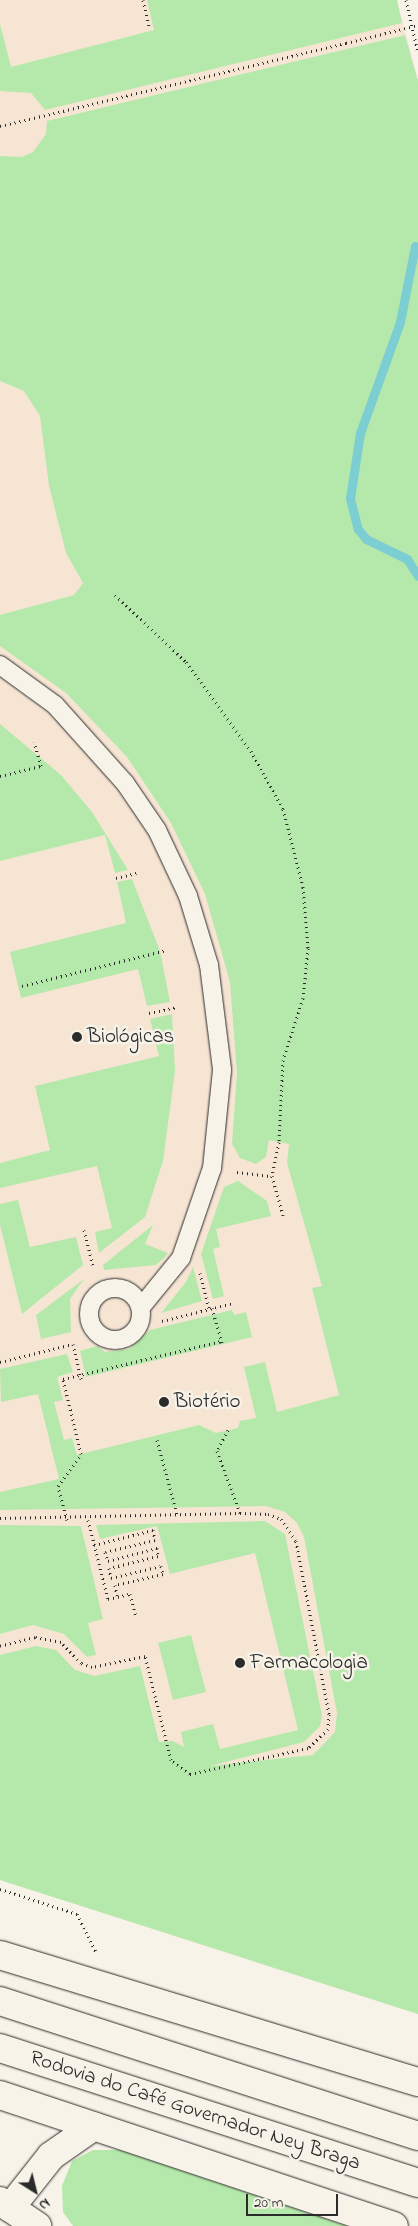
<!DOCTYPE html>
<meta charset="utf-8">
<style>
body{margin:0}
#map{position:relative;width:418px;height:2226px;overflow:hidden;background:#f7f3e8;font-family:"Indie Flower",sans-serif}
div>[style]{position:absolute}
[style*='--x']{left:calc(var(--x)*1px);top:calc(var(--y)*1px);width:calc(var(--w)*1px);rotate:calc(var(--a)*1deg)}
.built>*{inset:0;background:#f7e5d4}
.green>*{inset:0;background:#b5e9ab}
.stream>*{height:9px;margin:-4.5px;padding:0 4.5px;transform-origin:4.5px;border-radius:4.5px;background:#7cced2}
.path>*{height:3px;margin-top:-1.5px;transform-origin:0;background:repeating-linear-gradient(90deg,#2b2b2b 0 1px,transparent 0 5px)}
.roads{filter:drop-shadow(0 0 1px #2b2b2b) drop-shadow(0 0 1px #2b2b2b)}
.service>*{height:18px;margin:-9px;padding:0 9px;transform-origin:9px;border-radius:9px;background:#f7f3e8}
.service>.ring{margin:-9px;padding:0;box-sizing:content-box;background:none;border:18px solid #f7f3e8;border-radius:50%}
.tertiary>*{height:28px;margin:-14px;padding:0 14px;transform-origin:14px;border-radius:14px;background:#f7f3e8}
.trunk>*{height:28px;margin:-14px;padding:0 14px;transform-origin:14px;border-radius:14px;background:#f7f3e8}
.motorway>*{height:28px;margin:-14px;padding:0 14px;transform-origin:14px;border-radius:14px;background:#f7f3e8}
.path-bridge>*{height:3px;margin-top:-1.5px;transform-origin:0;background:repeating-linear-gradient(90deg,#2b2b2b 0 1px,transparent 0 5px)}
.dots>*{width:14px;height:14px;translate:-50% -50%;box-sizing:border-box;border:2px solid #f7f3e8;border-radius:50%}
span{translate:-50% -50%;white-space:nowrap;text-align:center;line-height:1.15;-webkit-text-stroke:5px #f7f3e8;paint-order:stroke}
.poi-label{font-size:21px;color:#2b2b2b}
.left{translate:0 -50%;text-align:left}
.street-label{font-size:21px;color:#2b2b2b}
.north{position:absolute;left:10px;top:2166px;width:50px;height:50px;-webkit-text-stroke:4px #f7f3e8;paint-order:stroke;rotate:144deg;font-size:14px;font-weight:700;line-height:20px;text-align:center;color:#2b2b2b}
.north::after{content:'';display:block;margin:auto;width:18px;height:22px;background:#2b2b2b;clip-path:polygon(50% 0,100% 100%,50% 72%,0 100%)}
.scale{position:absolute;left:246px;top:2194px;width:92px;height:22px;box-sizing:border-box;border:2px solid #2b2b2b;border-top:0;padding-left:6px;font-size:15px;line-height:18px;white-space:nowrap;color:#2b2b2b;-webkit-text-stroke:4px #f7f3e8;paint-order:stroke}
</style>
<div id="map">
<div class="built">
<div style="clip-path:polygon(0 0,397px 0,418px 81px,418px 2014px,0 1880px)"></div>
</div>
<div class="green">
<div style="clip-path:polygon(147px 0,397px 0,402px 23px,45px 110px,31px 93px,0 91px,0 24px,11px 67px,154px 30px)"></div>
<div style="clip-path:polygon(405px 35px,418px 81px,418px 2014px,0 1880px,0 1655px,36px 1646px,56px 1650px,75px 1670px,94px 1676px,140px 1666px,159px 1742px,173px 1741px,184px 1747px,181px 1732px,213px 1724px,220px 1749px,298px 1730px,255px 1553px,170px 1574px,157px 1526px,100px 1539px,96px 1525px,265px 1521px,285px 1534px,322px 1715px,320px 1726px,304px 1742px,210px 1766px,313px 1755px,335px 1732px,337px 1713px,304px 1537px,297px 1523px,285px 1512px,266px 1506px,0 1510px,0 1492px,59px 1479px,38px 1394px,1px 1402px,0 1369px,67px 1354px,73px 1372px,57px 1377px,63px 1400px,54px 1402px,64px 1440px,72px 1438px,77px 1455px,199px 1425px,216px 1433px,238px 1428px,240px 1421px,256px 1418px,244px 1367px,265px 1362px,277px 1412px,339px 1395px,312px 1288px,322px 1286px,287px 1163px,289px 1144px,269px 1140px,266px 1157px,256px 1164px,240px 1158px,232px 1144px,237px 1073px,230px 982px,205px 894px,171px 823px,127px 757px,66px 693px,0 646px,0 615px,74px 595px,83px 583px,66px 553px,49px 486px,40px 416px,24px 391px,0 381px,0 156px,22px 157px,33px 152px,46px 134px,47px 121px)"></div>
<div style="clip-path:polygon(0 724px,61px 775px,92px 812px,128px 870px,115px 873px,105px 835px,0 861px)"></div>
<div style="clip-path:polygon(132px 879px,160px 951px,170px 1002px,147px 1006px,138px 969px,21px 998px,10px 952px,126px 923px,117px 882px)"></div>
<div style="clip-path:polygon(172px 1014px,175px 1071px,163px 1161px,145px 1217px,99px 1253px,95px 1232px,112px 1228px,97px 1166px,0 1188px,0 1163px,50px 1150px,35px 1086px,159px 1056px,150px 1019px)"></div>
<div style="clip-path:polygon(238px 1181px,267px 1201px,271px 1216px,216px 1229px,220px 1247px,213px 1249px,224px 1296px,213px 1299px,201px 1254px,224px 1187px)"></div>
<div style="clip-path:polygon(18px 1200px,30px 1247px,76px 1237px,83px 1265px,22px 1314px,0 1225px,0 1204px)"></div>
<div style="clip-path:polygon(153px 1225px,145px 1244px,168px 1253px,164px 1258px,156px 1265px,104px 1270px,103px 1265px)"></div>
<div style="clip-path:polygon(193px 1267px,202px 1301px,161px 1313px,186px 1282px)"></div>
<div style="clip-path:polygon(84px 1279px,70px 1299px,71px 1332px,41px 1339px,36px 1315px)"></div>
<div style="clip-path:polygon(232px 1310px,234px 1315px,246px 1312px,252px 1337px,86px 1377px,80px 1351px,97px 1346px,105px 1352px,129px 1349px,150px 1330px)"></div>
<div style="clip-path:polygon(0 1525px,81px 1526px,103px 1619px,88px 1623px,96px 1655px,87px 1657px,64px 1634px,33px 1625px,0 1634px)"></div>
<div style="clip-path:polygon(191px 1635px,206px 1692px,173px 1700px,158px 1643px)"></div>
<div style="clip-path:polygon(93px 2150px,120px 2150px,347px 2226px,73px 2226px,63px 2212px,62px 2186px,72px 2161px)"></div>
</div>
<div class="stream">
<div style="--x:415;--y:246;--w:77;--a:101.2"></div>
<div style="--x:400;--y:322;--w:118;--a:109.8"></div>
<div style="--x:360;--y:433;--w:66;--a:98.7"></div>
<div style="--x:350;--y:498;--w:32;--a:76"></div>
<div style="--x:358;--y:529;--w:13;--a:51"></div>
<div style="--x:366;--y:539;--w:46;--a:26"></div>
<div style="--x:407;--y:559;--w:20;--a:57"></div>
</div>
<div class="path">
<div style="--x:143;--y:0;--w:28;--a:77"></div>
<div style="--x:406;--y:0;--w:54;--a:77.2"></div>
<div style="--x:0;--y:126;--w:356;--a:-13.5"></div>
<div style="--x:115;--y:595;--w:98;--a:43.3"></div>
<div style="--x:186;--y:662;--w:110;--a:53.9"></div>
<div style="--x:251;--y:751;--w:66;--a:61.1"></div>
<div style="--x:283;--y:809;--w:81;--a:75.6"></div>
<div style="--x:303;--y:887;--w:61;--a:85.3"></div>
<div style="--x:308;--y:948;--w:50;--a:95.7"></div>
<div style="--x:303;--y:998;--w:65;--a:107.9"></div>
<div style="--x:283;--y:1060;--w:82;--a:92.8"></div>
<div style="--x:279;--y:1142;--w:35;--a:102"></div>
<div style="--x:272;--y:1176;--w:41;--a:74.2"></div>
<div style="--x:0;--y:776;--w:42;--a:-13.7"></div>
<div style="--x:41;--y:766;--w:25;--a:-106"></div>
<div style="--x:116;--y:878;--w:21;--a:-14"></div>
<div style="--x:22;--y:986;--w:148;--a:-14"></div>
<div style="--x:149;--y:1013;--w:29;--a:-12"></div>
<div style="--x:237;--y:1172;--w:35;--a:7"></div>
<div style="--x:84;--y:1230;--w:36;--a:76"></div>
<div style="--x:200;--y:1273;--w:37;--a:76"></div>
<div style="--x:212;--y:1308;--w:37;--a:74"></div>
<div style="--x:162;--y:1321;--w:73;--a:-14.2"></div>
<div style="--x:0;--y:1362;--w:75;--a:-13.9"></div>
<div style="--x:73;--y:1344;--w:36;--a:77"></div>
<div style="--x:228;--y:1430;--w:24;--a:118"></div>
<div style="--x:217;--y:1451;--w:66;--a:69.6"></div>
<div style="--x:157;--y:1440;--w:77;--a:74.9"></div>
<div style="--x:0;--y:1518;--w:240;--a:-1.2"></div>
<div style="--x:240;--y:1513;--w:28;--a:2"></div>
<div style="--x:268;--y:1514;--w:14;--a:21"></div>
<div style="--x:281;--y:1519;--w:27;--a:56"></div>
<div style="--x:296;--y:1541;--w:176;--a:79.2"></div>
<div style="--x:329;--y:1714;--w:15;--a:94"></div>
<div style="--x:328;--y:1729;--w:28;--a:136"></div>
<div style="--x:308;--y:1748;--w:121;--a:167.6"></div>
<div style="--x:190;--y:1774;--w:24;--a:-144"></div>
<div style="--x:171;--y:1760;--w:107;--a:-104"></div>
<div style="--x:145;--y:1656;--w:54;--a:168.3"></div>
<div style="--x:92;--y:1667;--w:12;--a:-160"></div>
<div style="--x:81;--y:1663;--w:29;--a:-134"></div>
<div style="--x:61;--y:1642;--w:26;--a:-169"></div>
<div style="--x:35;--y:1637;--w:36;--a:166"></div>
<div style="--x:67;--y:1520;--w:35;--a:-105"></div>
<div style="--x:58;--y:1486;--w:39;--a:-54"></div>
<div style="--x:81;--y:1454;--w:77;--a:-103.5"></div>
<div style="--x:63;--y:1379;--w:163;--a:-13.5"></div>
<div style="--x:88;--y:1520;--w:81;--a:75.8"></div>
<div style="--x:108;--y:1599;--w:23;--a:-13"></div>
<div style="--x:130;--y:1594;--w:24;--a:75"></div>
<div style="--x:94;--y:1545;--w:61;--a:-14.3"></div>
<div style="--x:153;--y:1530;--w:10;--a:79"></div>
<div style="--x:155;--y:1540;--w:51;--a:166.5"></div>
<div style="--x:105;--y:1552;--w:9;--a:72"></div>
<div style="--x:108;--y:1561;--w:51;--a:-14.9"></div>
<div style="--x:157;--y:1548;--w:8;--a:83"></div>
<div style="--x:158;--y:1556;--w:50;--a:166.2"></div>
<div style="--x:109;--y:1568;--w:10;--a:79"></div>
<div style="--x:111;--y:1578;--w:51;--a:-13.5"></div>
<div style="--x:161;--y:1566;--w:8;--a:76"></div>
<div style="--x:163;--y:1574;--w:49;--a:167.1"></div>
<div style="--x:115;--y:1585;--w:11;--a:80"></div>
<div style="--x:0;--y:1889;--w:81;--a:18"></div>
<div style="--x:77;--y:1914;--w:42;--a:63.4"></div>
</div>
<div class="roads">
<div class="service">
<div style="--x:0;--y:665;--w:68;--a:36"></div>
<div style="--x:55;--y:705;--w:105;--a:48.1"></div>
<div style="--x:125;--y:783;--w:57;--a:55.8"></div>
<div style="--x:157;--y:830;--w:73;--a:64.8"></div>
<div style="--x:188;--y:896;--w:72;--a:73.1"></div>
<div style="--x:209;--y:965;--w:106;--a:82.9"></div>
<div style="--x:222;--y:1070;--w:99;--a:95.8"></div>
<div style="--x:212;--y:1168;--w:95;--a:109"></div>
<div style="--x:181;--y:1258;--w:63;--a:129.2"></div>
<div class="ring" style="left:89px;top:1288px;width:34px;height:34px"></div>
</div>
<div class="tertiary">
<div style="--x:0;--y:2201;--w:45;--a:34"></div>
<div style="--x:10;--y:2208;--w:66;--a:-51.7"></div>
<div style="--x:51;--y:2156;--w:52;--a:-34.9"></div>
</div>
<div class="trunk">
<div style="--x:0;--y:2095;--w:415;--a:18.4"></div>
</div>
<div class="motorway">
<div style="--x:0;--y:1955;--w:437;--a:16.9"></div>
<div style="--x:0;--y:2001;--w:439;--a:17.9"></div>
<div style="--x:0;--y:2048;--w:439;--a:17.9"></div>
</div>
</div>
<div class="path-bridge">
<div style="--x:346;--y:43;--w:74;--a:-14"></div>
</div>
<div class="dots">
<div style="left:77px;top:1037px;background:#2b2b2b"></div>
<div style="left:164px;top:1402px;background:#2b2b2b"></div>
<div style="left:240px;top:1663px;background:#2b2b2b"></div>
</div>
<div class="poi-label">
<span class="left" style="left:87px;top:1037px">Biológicas</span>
<span class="left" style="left:174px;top:1402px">Biotério</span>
<span class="left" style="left:250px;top:1663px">Farmacologia</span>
</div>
<div class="street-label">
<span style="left:195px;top:2111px;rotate:18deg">Rodovia do Café Governador Ney Braga</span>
</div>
<div class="north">N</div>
<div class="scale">20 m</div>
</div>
